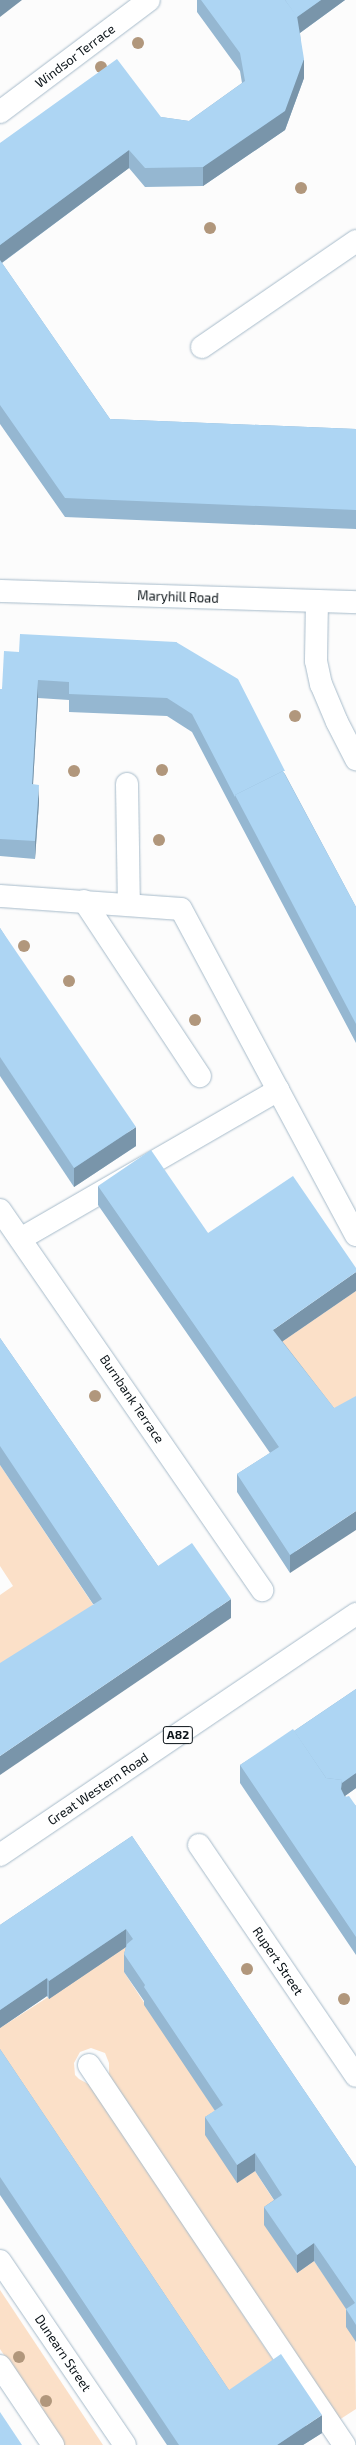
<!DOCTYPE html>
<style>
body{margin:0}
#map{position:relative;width:356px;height:2445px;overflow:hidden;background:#fcfcfc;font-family:"Exo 2",sans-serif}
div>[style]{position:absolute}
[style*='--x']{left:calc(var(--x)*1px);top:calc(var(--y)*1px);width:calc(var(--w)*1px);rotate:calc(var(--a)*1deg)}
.green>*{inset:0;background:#fbe0c8}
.roads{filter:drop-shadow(0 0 1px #a7bbca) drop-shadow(0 0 1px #a7bbca)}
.minor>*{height:22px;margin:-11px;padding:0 11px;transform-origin:11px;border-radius:11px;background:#fff}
.major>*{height:22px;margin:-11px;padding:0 11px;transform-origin:11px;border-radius:11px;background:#fff}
.trees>*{width:12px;height:12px;margin:-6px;border-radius:50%;background:#b1977c}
.wall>*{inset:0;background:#95b7d1}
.shaded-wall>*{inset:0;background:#7995aa}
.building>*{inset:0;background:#add5f3}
span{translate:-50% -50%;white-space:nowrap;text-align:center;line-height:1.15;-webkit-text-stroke:3px #fff;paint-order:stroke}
.shield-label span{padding:1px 3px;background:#fff;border:1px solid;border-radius:3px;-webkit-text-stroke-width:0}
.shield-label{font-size:12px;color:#0b1318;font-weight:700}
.street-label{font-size:13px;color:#0b1318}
</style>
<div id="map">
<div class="green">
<div style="clip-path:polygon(356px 1291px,356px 1414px,334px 1427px,273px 1348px)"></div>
<div style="clip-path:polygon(0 1465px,102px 1618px,0 1682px,0 1595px,13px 1586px,0 1566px)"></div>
<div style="clip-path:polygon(126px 1947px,124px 1972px,223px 2123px,237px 2182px,255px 2171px,282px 2213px,297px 2273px,314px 2261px,355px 2321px,356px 2409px,339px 2420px,109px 2075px,109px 2063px,105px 2053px,91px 2048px,80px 2052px,74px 2063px,75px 2075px,79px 2079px,92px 2086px,281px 2372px,229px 2408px,0 2067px,0 2028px)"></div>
<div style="clip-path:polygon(0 2290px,103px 2445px,64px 2445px,0 2349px)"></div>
</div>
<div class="roads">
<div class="minor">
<div style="--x:0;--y:112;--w:186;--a:-36.9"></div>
<div style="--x:202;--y:347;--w:187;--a:-34.5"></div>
<div style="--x:0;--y:591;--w:356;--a:1.8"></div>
<div style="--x:317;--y:601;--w:60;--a:91"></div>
<div style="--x:316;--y:661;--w:24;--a:78"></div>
<div style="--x:321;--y:684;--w:41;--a:67.2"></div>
<div style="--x:337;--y:722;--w:42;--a:62.8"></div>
<div style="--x:127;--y:784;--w:121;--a:89.1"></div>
<div style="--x:0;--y:896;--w:181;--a:4.1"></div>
<div style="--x:181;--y:909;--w:370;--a:61.8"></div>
<div style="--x:84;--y:901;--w:210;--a:56.5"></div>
<div style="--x:0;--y:1210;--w:462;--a:55.4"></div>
<div style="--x:22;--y:1238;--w:296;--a:-30"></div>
<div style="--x:199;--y:1845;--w:279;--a:55.8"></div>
<div style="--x:89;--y:2065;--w:458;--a:56.1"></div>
<div style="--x:0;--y:2261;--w:222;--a:55.8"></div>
<div style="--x:0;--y:2366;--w:95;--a:56.1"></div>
</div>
<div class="major">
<div style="--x:0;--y:1855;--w:430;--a:-34.1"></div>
</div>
</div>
<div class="trees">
<div style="left:138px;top:43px"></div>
<div style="left:101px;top:67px"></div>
<div style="left:301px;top:188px"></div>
<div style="left:210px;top:228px"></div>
<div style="left:295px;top:716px"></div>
<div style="left:162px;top:770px"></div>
<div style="left:74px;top:771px"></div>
<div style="left:159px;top:840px"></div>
<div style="left:24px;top:946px"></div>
<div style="left:69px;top:981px"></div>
<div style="left:195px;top:1020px"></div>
<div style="left:95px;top:1396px"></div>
<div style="left:247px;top:1969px"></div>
<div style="left:344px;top:1999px"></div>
<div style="left:19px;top:2357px"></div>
<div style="left:46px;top:2401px"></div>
</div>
<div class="wall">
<div style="clip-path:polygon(197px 0,345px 0,300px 33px,304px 78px,285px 130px,203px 186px,145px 187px,129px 168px,2px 263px,110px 419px,356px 429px,356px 529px,65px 517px,0 424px,0 143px,161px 117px,189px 121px,242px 83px,240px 71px,197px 12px)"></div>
<div style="clip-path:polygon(176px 642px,285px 774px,356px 907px,356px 1043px,235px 814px,192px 732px,167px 716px,69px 712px,69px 700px,38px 698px,33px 784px,39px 802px,35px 859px,0 856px,0 689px,2px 689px,19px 652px)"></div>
<div style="clip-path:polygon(0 928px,136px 1146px,74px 1187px,0 1076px)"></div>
<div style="clip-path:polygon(98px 1186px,208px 1233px,283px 1342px,334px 1408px,290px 1573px,237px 1492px,237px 1474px,270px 1453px,98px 1205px)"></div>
<div style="clip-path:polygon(0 1338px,158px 1566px,231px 1618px,93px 1604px,0 1465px)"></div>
<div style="clip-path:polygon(356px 1689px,356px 1788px,345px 1796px,356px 1806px,356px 1955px,240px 1783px,240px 1765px,294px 1731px)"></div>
<div style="clip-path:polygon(132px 1836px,356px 2167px,356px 2342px,346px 2327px,346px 2309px,314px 2261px,297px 2273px,264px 2225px,264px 2207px,274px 2200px,255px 2171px,237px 2183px,205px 2135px,205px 2117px,215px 2111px,144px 2005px,144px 2001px,124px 1972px,124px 1954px,126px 1947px,49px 1999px,47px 1996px,0 2028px,0 1925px)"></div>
<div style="clip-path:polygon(0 2049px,229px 2390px,322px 2433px,303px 2445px,167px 2445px,0 2195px)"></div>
</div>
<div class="shaded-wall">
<div style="clip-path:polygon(0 0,22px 0,0 17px)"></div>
<div style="clip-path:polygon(321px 0,345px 0,297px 35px,297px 17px)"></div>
<div style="clip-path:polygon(304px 59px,304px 78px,285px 130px,203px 186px,203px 167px)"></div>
<div style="clip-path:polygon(129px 150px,129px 168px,0 264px,0 245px)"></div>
<div style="clip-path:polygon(38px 680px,38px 698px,32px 802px,32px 784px)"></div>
<div style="clip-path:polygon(39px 785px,39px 802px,35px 859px,35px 841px)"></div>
<div style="clip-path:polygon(136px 1127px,136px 1146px,74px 1187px,74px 1168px)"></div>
<div style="clip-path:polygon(356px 1272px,356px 1291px,273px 1348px,273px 1330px)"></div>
<div style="clip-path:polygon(356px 1511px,356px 1530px,290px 1573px,290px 1555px)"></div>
<div style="clip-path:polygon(231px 1599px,231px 1618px,0 1775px,0 1756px)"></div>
<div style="clip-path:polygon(356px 1773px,356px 1788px,342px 1798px,341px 1789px,342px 1780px)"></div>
<div style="clip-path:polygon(126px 1929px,126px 1947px,49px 1999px,49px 1981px)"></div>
<div style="clip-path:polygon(47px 1978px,47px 1996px,0 2028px,0 2010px)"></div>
<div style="clip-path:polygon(255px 2153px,255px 2171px,237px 2183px,237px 2165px)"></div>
<div style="clip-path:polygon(314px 2243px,314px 2261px,297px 2273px,297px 2255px)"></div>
<div style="clip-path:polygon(322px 2415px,322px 2433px,303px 2445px,277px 2445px)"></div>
</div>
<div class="building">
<div style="clip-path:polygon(201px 0,285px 0,297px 16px,304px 59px,285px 111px,203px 167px,145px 168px,129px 150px,0 245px,0 143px,117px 59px,161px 117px,189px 121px,245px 81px,240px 53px)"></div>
<div style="clip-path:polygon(285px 0,321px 0,297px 17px)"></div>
<div style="clip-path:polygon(0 260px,110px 419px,356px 429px,356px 510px,65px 498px,0 405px)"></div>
<div style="clip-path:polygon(20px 634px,176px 642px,238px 679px,285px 771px,283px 771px,235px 795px,235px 797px,192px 714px,167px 698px,69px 694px,69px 682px,38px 680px,32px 784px,39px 785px,35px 841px,0 839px,0 689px,2px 689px,4px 651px,19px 652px)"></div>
<div style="clip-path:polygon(283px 771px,356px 907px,356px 1024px,235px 795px)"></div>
<div style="clip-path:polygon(0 928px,136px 1127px,74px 1168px,0 1057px)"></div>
<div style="clip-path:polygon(151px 1150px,208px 1233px,293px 1176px,356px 1268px,356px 1272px,273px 1330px,334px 1408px,356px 1396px,356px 1511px,290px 1555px,237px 1474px,279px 1447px,98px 1186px)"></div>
<div style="clip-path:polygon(0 1338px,158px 1566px,192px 1543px,231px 1599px,0 1756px,0 1663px,102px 1599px,0 1446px)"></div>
<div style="clip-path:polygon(356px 1689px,356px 1773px,342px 1783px,342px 1780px,326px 1778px,294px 1731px)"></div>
<div style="clip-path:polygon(293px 1729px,326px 1778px,342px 1780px,341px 1789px,345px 1797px,349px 1796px,356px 1806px,356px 1937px,240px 1765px)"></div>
<div style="clip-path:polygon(132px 1836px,356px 2167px,356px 2325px,346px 2309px,355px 2303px,314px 2243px,297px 2255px,264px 2207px,282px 2195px,255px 2153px,237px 2165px,205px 2117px,223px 2105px,144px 1987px,145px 1985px,124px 1954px,127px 1944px,133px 1939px,126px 1929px,49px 1981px,47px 1978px,0 2010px,0 1925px)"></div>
<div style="clip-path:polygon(0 2049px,229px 2390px,281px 2354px,322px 2415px,277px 2445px,179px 2445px,0 2177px)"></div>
<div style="clip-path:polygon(0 2412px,22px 2445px,0 2445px)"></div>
</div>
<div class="shield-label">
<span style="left:178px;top:1735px">A82</span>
</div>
<div class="street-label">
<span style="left:75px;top:56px;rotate:-37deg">Windsor Terrace</span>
<span style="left:178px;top:597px;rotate:2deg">Maryhill Road</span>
<span style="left:132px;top:1399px;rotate:56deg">Burnbank Terrace</span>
<span style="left:98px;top:1789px;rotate:-34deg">Great Western Road</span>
<span style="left:278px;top:1961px;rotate:56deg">Rupert Street</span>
<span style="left:63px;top:2353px;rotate:56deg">Dunearn Street</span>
</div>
</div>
